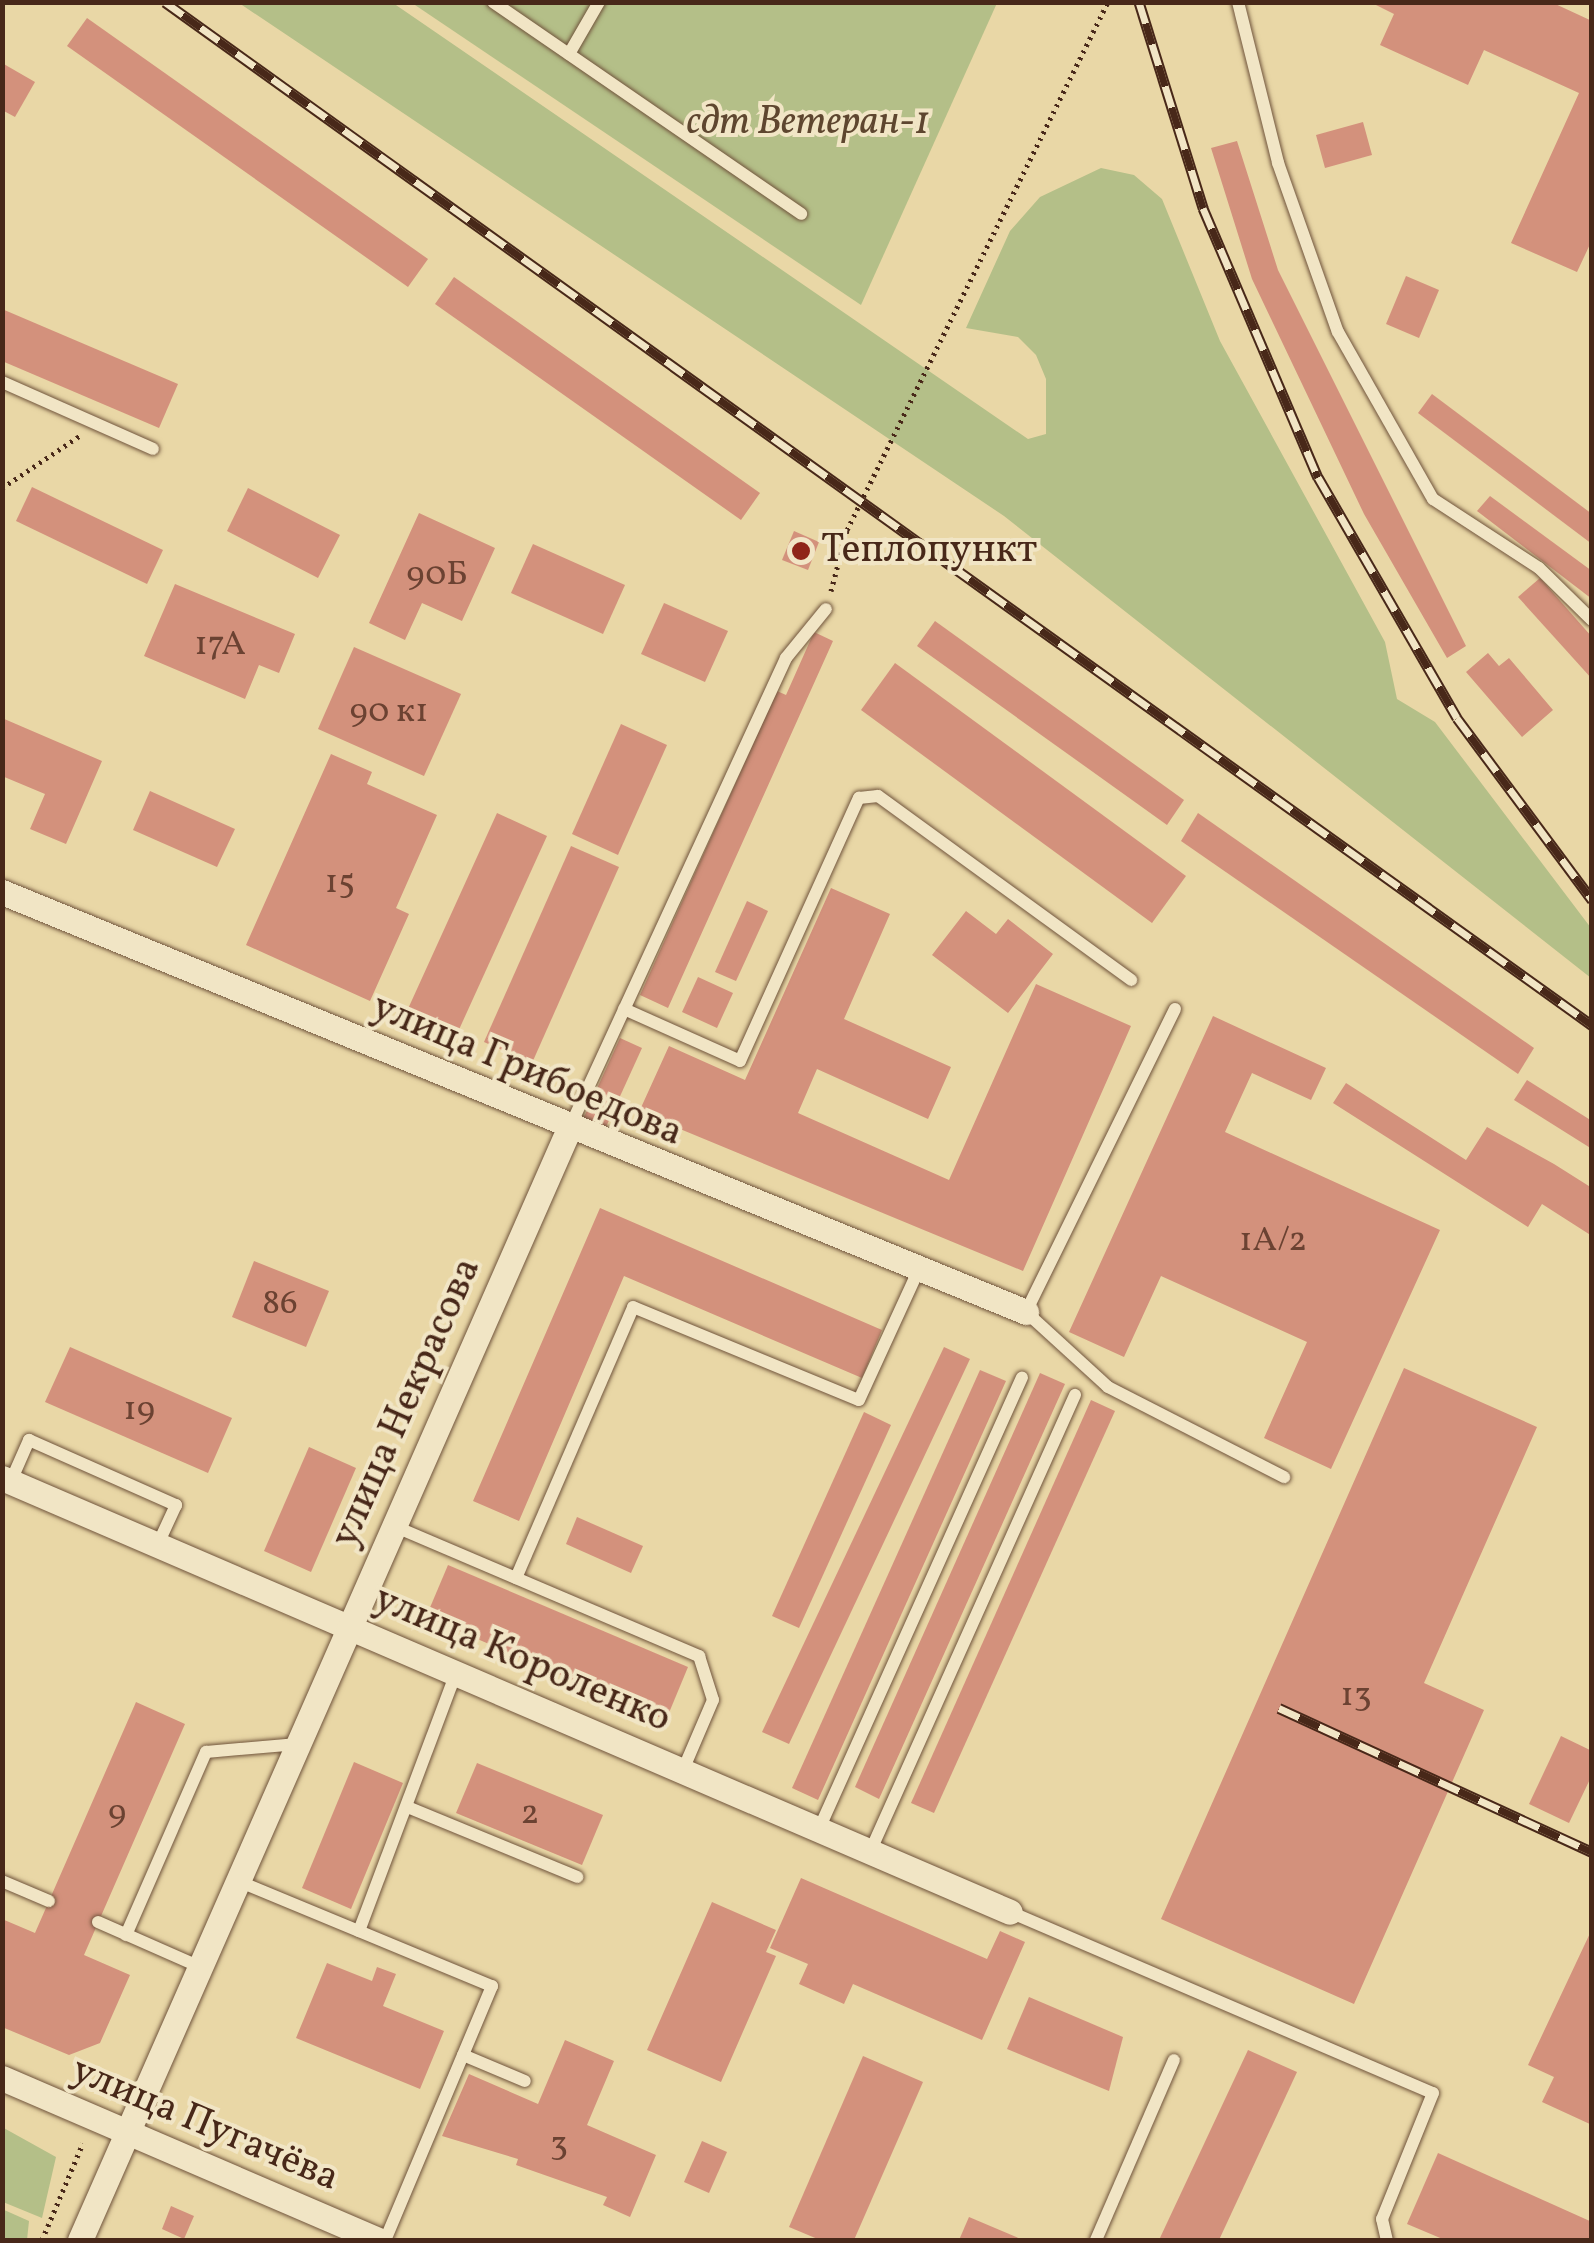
<!DOCTYPE html>
<meta charset="utf-8">
<style>
body{margin:0}
#map{position:relative;width:1594px;height:2243px;overflow:hidden;background:#e9d7a6;font-family:Vollkorn,serif}
div>[style]{position:absolute}
[style*='--x']{left:calc(var(--x)*1px);top:calc(var(--y)*1px);width:calc(var(--w)*1px);rotate:calc(var(--a)*1deg)}
.green>*{inset:0;background:#b4bf88}
.building>*{inset:0;background:#d3917c}
.path>*{height:5px;margin-top:-2.5px;transform-origin:0;background:repeating-linear-gradient(90deg,#482819 0 2.5px,transparent 0 7.5px)}
.roads{filter:drop-shadow(0 0 2px #70543c) drop-shadow(0 0 2px #70543c)}
.lane>*{height:12px;margin:-6px;padding:0 6px;transform-origin:6px;border-radius:6px;background:#f1e5c5}
.street>*{height:25px;margin:-12.5px;padding:0 12.5px;transform-origin:12.5px;border-radius:12.5px;background:#f1e5c5}
.rail>*{height:11px;margin-top:-5.5px;transform-origin:0;background:repeating-linear-gradient(90deg,#f1e5c5 0 22px,#482819 0 44px);box-sizing:border-box;border-block:2px solid #482819}
.dots>*{width:28px;height:28px;translate:-50% -50%;box-sizing:border-box;border:5px solid #f1e5c5;border-radius:50%}
span{translate:-50% -50%;white-space:nowrap;text-align:center;line-height:1.15;-webkit-text-stroke:8px #f1e5c5;paint-order:stroke}
.number-label{font-size:35px;color:#6b4232}
.number-label span{-webkit-text-stroke-width:0}
.park-label{font-size:40px;color:#5e462f;font-style:italic}
.poi-label{font-size:40px;color:#482819}
.left{translate:0 -50%;text-align:left}
.street-label{font-size:40px;color:#482819}
.frame{position:absolute;inset:0;border:5px solid #482819;pointer-events:none}
</style>
<div id="map">
<div class="green">
<div style="clip-path:polygon(239px 3px,393px 3px,1028px 439px,1046px 434px,1046px 379px,1036px 355px,1018px 337px,966px 328px,1010px 231px,1040px 197px,1101px 168px,1134px 175px,1162px 199px,1220px 341px,1385px 642px,1397px 699px,1435px 722px,1591px 928px,1591px 978px,1004px 516px)"></div>
<div style="clip-path:polygon(412px 3px,997px 3px,861px 305px)"></div>
<div style="clip-path:polygon(2px 2127px,56px 2157px,42px 2218px,3px 2202px)"></div>
<div style="clip-path:polygon(2px 2209px,29px 2221px,27px 2240px,3px 2240px)"></div>
</div>
<div class="building">
<div style="clip-path:polygon(1370px 2px,1551px 2px,1592px 21px,1592px 240px,1577px 272px,1511px 243px,1579px 93px,1484px 50px,1468px 85px,1380px 45px,1394px 14px)"></div>
<div style="clip-path:polygon(87px 18px,428px 259px,408px 287px,67px 46px)"></div>
<div style="clip-path:polygon(2px 63px,35px 82px,15px 117px,2px 110px)"></div>
<div style="clip-path:polygon(1363px 122px,1372px 155px,1325px 168px,1316px 135px)"></div>
<div style="clip-path:polygon(1237px 141px,1278px 270px,1466px 646px,1447px 658px,1364px 514px,1252px 279px,1211px 148px)"></div>
<div style="clip-path:polygon(1406px 276px,1439px 290px,1419px 338px,1386px 324px)"></div>
<div style="clip-path:polygon(454px 277px,760px 493px,741px 520px,435px 304px)"></div>
<div style="clip-path:polygon(2px 309px,178px 384px,159px 428px,2px 361px)"></div>
<div style="clip-path:polygon(1432px 394px,1592px 514px,1592px 544px,1418px 413px)"></div>
<div style="clip-path:polygon(32px 487px,163px 550px,147px 584px,16px 521px)"></div>
<div style="clip-path:polygon(248px 488px,340px 535px,318px 578px,227px 531px)"></div>
<div style="clip-path:polygon(1490px 496px,1592px 571px,1592px 599px,1477px 511px)"></div>
<div style="clip-path:polygon(419px 513px,495px 548px,462px 621px,422px 603px,405px 640px,369px 623px)"></div>
<div style="clip-path:polygon(794px 531px,819px 542px,808px 570px,782px 560px)"></div>
<div style="clip-path:polygon(533px 544px,625px 585px,603px 634px,511px 593px)"></div>
<div style="clip-path:polygon(1540px 578px,1592px 637px,1592px 679px,1518px 597px)"></div>
<div style="clip-path:polygon(175px 584px,295px 634px,279px 673px,259px 665px,245px 699px,144px 656px)"></div>
<div style="clip-path:polygon(664px 603px,728px 631px,705px 682px,641px 654px)"></div>
<div style="clip-path:polygon(935px 621px,1184px 800px,1167px 825px,917px 646px)"></div>
<div style="clip-path:polygon(814px 632px,833px 641px,668px 1008px,640px 995px,777px 691px,786px 695px)"></div>
<div style="clip-path:polygon(354px 647px,461px 694px,424px 776px,318px 729px)"></div>
<div style="clip-path:polygon(1488px 653px,1499px 666px,1509px 658px,1553px 710px,1522px 737px,1466px 672px)"></div>
<div style="clip-path:polygon(895px 663px,1186px 876px,1152px 923px,861px 710px)"></div>
<div style="clip-path:polygon(2px 718px,102px 761px,66px 844px,30px 829px,45px 794px,2px 776px)"></div>
<div style="clip-path:polygon(621px 724px,667px 745px,618px 855px,572px 834px)"></div>
<div style="clip-path:polygon(331px 754px,372px 772px,367px 784px,437px 815px,396px 908px,409px 914px,370px 1001px,246px 945px)"></div>
<div style="clip-path:polygon(150px 791px,235px 829px,217px 867px,133px 830px)"></div>
<div style="clip-path:polygon(497px 813px,547px 836px,457px 1034px,407px 1011px)"></div>
<div style="clip-path:polygon(1198px 813px,1534px 1048px,1518px 1074px,1181px 841px)"></div>
<div style="clip-path:polygon(571px 846px,619px 867px,532px 1063px,484px 1042px)"></div>
<div style="clip-path:polygon(831px 888px,890px 914px,844px 1019px,951px 1067px,928px 1119px,817px 1069px,798px 1113px,949px 1180px,1036px 984px,1131px 1026px,1023px 1271px,639px 1112px,669px 1046px,745px 1080px)"></div>
<div style="clip-path:polygon(747px 901px,768px 911px,736px 981px,715px 972px)"></div>
<div style="clip-path:polygon(966px 911px,996px 934px,1008px 919px,1053px 954px,1008px 1013px,932px 955px)"></div>
<div style="clip-path:polygon(698px 977px,733px 993px,717px 1028px,682px 1012px)"></div>
<div style="clip-path:polygon(1213px 1016px,1326px 1068px,1311px 1100px,1252px 1073px,1225px 1132px,1440px 1230px,1331px 1469px,1264px 1438px,1307px 1342px,1161px 1276px,1124px 1357px,1069px 1332px)"></div>
<div style="clip-path:polygon(620px 1038px,642px 1048px,601px 1138px,579px 1128px)"></div>
<div style="clip-path:polygon(1527px 1080px,1592px 1121px,1592px 1149px,1514px 1100px)"></div>
<div style="clip-path:polygon(1346px 1083px,1466px 1160px,1487px 1127px,1554px 1164px,1592px 1188px,1592px 1236px,1542px 1204px,1528px 1227px,1333px 1103px)"></div>
<div style="clip-path:polygon(600px 1208px,882px 1330px,862px 1378px,624px 1276px,519px 1521px,473px 1501px)"></div>
<div style="clip-path:polygon(254px 1261px,329px 1291px,306px 1347px,232px 1317px)"></div>
<div style="clip-path:polygon(70px 1347px,232px 1418px,208px 1473px,45px 1402px)"></div>
<div style="clip-path:polygon(944px 1347px,970px 1359px,789px 1744px,762px 1732px)"></div>
<div style="clip-path:polygon(1404px 1368px,1537px 1427px,1424px 1683px,1484px 1710px,1354px 2004px,1161px 1919px)"></div>
<div style="clip-path:polygon(980px 1370px,1006px 1381px,818px 1800px,792px 1788px)"></div>
<div style="clip-path:polygon(1040px 1373px,1065px 1384px,879px 1799px,855px 1787px)"></div>
<div style="clip-path:polygon(1091px 1400px,1115px 1411px,934px 1813px,911px 1803px)"></div>
<div style="clip-path:polygon(864px 1412px,891px 1425px,799px 1628px,772px 1616px)"></div>
<div style="clip-path:polygon(309px 1447px,356px 1468px,311px 1572px,264px 1551px)"></div>
<div style="clip-path:polygon(577px 1517px,643px 1546px,631px 1573px,566px 1544px)"></div>
<div style="clip-path:polygon(448px 1565px,688px 1667px,666px 1720px,426px 1617px)"></div>
<div style="clip-path:polygon(136px 1702px,185px 1724px,84px 1955px,130px 1975px,100px 2043px,69px 2055px,2px 2027px,2px 1919px,35px 1933px)"></div>
<div style="clip-path:polygon(1561px 1736px,1592px 1751px,1592px 1775px,1569px 1823px,1529px 1804px)"></div>
<div style="clip-path:polygon(354px 1762px,403px 1783px,351px 1909px,302px 1888px)"></div>
<div style="clip-path:polygon(477px 1763px,603px 1815px,582px 1865px,456px 1813px)"></div>
<div style="clip-path:polygon(801px 1878px,987px 1959px,1000px 1931px,1025px 1942px,982px 2040px,853px 1984px,844px 2004px,799px 1984px,808px 1964px,770px 1948px)"></div>
<div style="clip-path:polygon(712px 1902px,776px 1930px,766px 1952px,776px 1956px,721px 2082px,647px 2050px)"></div>
<div style="clip-path:polygon(1592px 1929px,1592px 2125px,1542px 2102px,1554px 2077px,1528px 2065px)"></div>
<div style="clip-path:polygon(327px 1963px,372px 1981px,377px 1967px,396px 1974px,383px 2006px,444px 2031px,420px 2089px,296px 2038px)"></div>
<div style="clip-path:polygon(1029px 1997px,1123px 2037px,1109px 2091px,1007px 2049px)"></div>
<div style="clip-path:polygon(565px 2040px,614px 2061px,587px 2125px,656px 2155px,630px 2217px,603px 2205px,607px 2197px,516px 2165px,518px 2159px,442px 2136px,469px 2074px,538px 2104px)"></div>
<div style="clip-path:polygon(1248px 2050px,1297px 2072px,1219px 2240px,1159px 2240px)"></div>
<div style="clip-path:polygon(863px 2056px,923px 2082px,854px 2240px,820px 2240px,789px 2227px)"></div>
<div style="clip-path:polygon(702px 2141px,727px 2152px,709px 2193px,684px 2182px)"></div>
<div style="clip-path:polygon(1438px 2153px,1592px 2222px,1592px 2240px,1445px 2240px,1407px 2224px)"></div>
<div style="clip-path:polygon(171px 2206px,194px 2216px,184px 2239px,162px 2229px)"></div>
<div style="clip-path:polygon(969px 2217px,1023px 2240px,959px 2240px)"></div>
</div>
<div class="path">
<div style="--x:2;--y:488;--w:95;--a:-33.9"></div>
<div style="--x:831;--y:591;--w:63;--a:-75.3"></div>
<div style="--x:847;--y:530;--w:589;--a:-63.7"></div>
<div style="--x:42;--y:2240;--w:105;--a:-67.1"></div>
</div>
<div class="roads">
<div class="lane">
<div style="--x:493;--y:2;--w:374;--a:34.5"></div>
<div style="--x:1238;--y:2;--w:166;--a:76"></div>
<div style="--x:1278;--y:163;--w:179;--a:70.5"></div>
<div style="--x:1338;--y:332;--w:192;--a:60.4"></div>
<div style="--x:1433;--y:499;--w:126;--a:33.1"></div>
<div style="--x:1539;--y:568;--w:74;--a:44.5"></div>
<div style="--x:569;--y:54;--w:60;--a:-60"></div>
<div style="--x:2;--y:382;--w:165;--a:23.9"></div>
<div style="--x:624;--y:1009;--w:127;--a:24.1"></div>
<div style="--x:740;--y:1061;--w:289;--a:-65.7"></div>
<div style="--x:859;--y:798;--w:19;--a:-6"></div>
<div style="--x:878;--y:796;--w:313;--a:36"></div>
<div style="--x:1175;--y:1009;--w:338;--a:116.2"></div>
<div style="--x:1026;--y:1312;--w:111;--a:42.4"></div>
<div style="--x:1108;--y:1387;--w:198;--a:27.1"></div>
<div style="--x:569;--y:1129;--w:519;--a:-65.26"></div>
<div style="--x:786;--y:658;--w:63;--a:-50.8"></div>
<div style="--x:11;--y:1481;--w:45;--a:-66.3"></div>
<div style="--x:29;--y:1440;--w:161;--a:23.9"></div>
<div style="--x:176;--y:1505;--w:43;--a:114.8"></div>
<div style="--x:394;--y:1526;--w:332;--a:23.1"></div>
<div style="--x:699;--y:1656;--w:46;--a:72.3"></div>
<div style="--x:713;--y:1700;--w:76;--a:113.2"></div>
<div style="--x:516;--y:1578;--w:295;--a:-66.6"></div>
<div style="--x:633;--y:1307;--w:244;--a:22.4"></div>
<div style="--x:859;--y:1400;--w:142;--a:-65.4"></div>
<div style="--x:410;--y:1808;--w:181;--a:22.4"></div>
<div style="--x:819;--y:1829;--w:495;--a:-65.8"></div>
<div style="--x:870;--y:1852;--w:501;--a:-65.84"></div>
<div style="--x:2;--y:1881;--w:51;--a:23.1"></div>
<div style="--x:238;--y:1881;--w:275;--a:22.5"></div>
<div style="--x:492;--y:1986;--w:276;--a:112.8"></div>
<div style="--x:1010;--y:1912;--w:460;--a:23.2"></div>
<div style="--x:1433;--y:2093;--w:136;--a:112"></div>
<div style="--x:1382;--y:2219;--w:22;--a:77"></div>
<div style="--x:98;--y:1922;--w:111;--a:23.8"></div>
<div style="--x:359;--y:1931;--w:276;--a:-69.4"></div>
<div style="--x:126;--y:1935;--w:200;--a:-66.4"></div>
<div style="--x:206;--y:1752;--w:92;--a:-5"></div>
<div style="--x:463;--y:2055;--w:67;--a:22.8"></div>
<div style="--x:1096;--y:2240;--w:196;--a:-66.6"></div>
</div>
<div class="street">
<div style="--x:2;--y:892;--w:1107;--a:22.3"></div>
<div style="--x:2;--y:1478;--w:1097;--a:23.29"></div>
<div style="--x:2;--y:2078;--w:409;--a:23.3"></div>
<div style="--x:80;--y:2240;--w:1212;--a:-66.25"></div>
</div>
</div>
<div class="rail">
<div style="--x:165;--y:2;--w:1756;--a:35.64"></div>
<div style="--x:1139;--y:2;--w:216;--a:72.7"></div>
<div style="--x:1203;--y:208;--w:293;--a:66.9"></div>
<div style="--x:1318;--y:477;--w:278;--a:60"></div>
<div style="--x:1457;--y:718;--w:227;--a:53.4"></div>
<div style="--x:1279;--y:1708;--w:345;--a:24.7"></div>
</div>
<div class="dots">
<div style="left:801px;top:551px;background:#8f2418"></div>
</div>
<div class="number-label">
<span style="left:437px;top:575px">90Б</span>
<span style="left:220px;top:645px">17А</span>
<span style="left:389px;top:712px">90 к1</span>
<span style="left:340px;top:883px">15</span>
<span style="left:1273px;top:1241px">1А/2</span>
<span style="left:280px;top:1304px">86</span>
<span style="left:139px;top:1410px">19</span>
<span style="left:1356px;top:1696px">13</span>
<span style="left:117px;top:1813px">9</span>
<span style="left:530px;top:1814px">2</span>
<span style="left:559px;top:2145px">3</span>
</div>
<div class="park-label">
<span style="left:808px;top:123px">сдт Ветеран-1</span>
</div>
<div class="poi-label">
<span class="left" style="left:821px;top:551px">Теплопункт</span>
</div>
<div class="street-label">
<span style="left:527px;top:1071px;rotate:23deg">улица Грибоедова</span>
<span style="left:407px;top:1403px;rotate:-66deg">улица Некрасова</span>
<span style="left:522px;top:1660px;rotate:23deg">улица Короленко</span>
<span style="left:205px;top:2125px;rotate:23deg">улица Пугачёва</span>
</div>
<div class="frame"></div>
</div>
